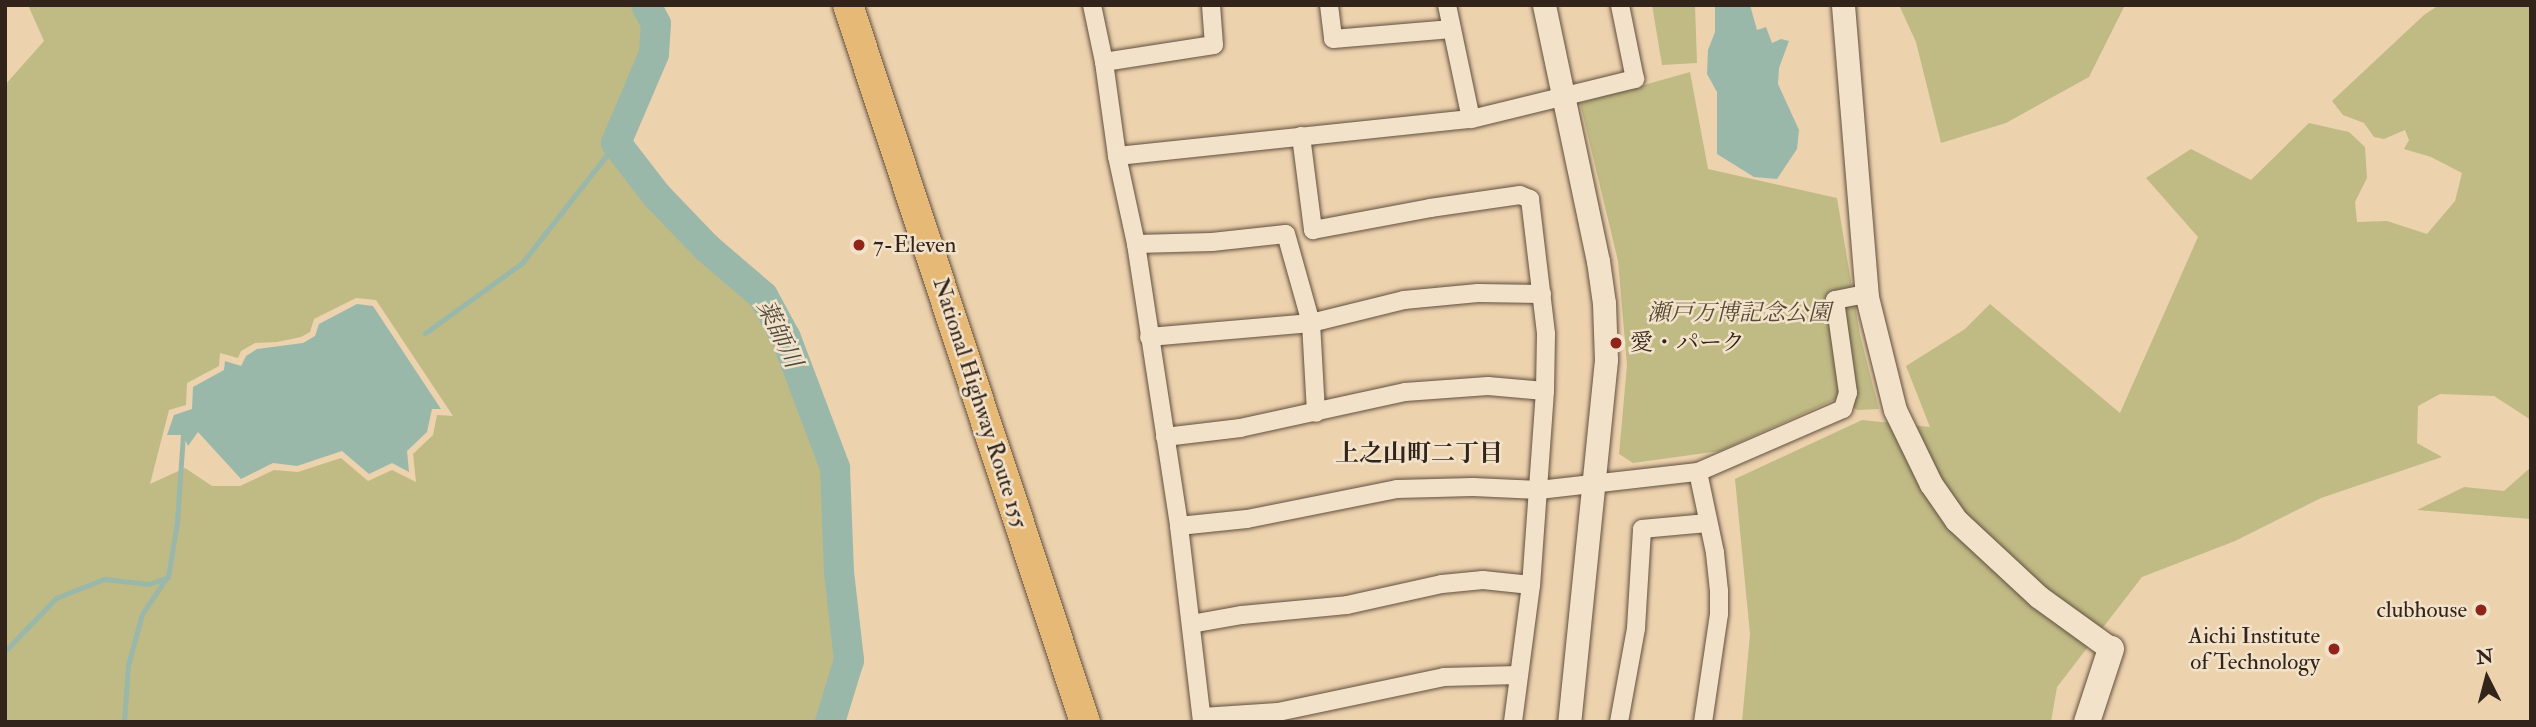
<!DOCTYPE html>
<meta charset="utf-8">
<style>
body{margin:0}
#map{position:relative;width:2536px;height:727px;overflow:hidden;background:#edd2ae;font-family:"IM FELL Double Pica","Noto Serif JP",serif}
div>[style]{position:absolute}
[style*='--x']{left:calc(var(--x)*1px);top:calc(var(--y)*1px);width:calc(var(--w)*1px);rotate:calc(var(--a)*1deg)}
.green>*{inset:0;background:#c0ba85}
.water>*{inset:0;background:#99b8aa}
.stream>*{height:5px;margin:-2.5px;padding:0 2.5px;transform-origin:2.5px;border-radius:2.5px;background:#99b8aa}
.river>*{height:30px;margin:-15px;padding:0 15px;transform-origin:15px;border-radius:15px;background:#99b8aa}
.roads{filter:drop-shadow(0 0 2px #61503f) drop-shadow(0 0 2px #61503f)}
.minor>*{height:18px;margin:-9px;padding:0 9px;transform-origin:9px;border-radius:9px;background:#f3e2ca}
.tertiary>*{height:23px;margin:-11.5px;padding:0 11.5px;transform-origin:11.5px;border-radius:11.5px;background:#f3e2ca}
.secondary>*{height:26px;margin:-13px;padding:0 13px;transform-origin:13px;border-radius:13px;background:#f3e2ca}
.trunk>*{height:30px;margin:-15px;padding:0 15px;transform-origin:15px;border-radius:15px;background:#e6b977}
.dots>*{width:19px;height:19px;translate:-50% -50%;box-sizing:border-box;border:4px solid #f3e2ca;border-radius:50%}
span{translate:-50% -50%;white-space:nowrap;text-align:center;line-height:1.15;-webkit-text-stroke:5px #f3e2ca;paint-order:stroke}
.poi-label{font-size:23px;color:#32241a}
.left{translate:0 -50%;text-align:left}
.right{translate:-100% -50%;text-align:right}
.park-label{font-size:23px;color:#564a35;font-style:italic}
.street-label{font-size:23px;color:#32241a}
.water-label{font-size:24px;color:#4c493e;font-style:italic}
.neighbourhood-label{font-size:24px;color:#32241a;font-weight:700}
.frame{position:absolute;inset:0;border:7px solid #32241a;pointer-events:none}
.north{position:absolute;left:2452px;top:643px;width:70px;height:70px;-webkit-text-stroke:5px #f3e2ca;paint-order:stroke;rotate:354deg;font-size:19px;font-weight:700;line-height:28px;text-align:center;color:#32241a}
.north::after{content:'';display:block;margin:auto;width:24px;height:32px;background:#32241a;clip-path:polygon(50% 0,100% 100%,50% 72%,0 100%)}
</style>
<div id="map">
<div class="green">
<div style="clip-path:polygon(evenodd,28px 5px,661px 5px,644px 61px,610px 142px,645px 200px,748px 292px,776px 335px,823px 466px,829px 508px,843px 656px,821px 717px,823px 722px,5px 722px,5px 85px,44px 41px,28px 5px,356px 298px,376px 300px,453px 416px,437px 415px,433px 435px,413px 454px,416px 482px,392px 470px,368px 481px,341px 458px,298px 472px,274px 470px,240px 486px,212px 486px,185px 468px,150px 484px,169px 410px,186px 405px,187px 383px,219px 366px,220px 353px,238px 358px,241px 351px,255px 343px,277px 342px,301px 337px,310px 332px,314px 319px,356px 298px)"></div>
<div style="clip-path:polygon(1652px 5px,1695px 5px,1697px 63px,1662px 65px)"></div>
<div style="clip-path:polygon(1899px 5px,2125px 5px,2089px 77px,2006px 123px,1941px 143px,1916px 42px)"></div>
<div style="clip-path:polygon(2439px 5px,2531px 5px,2531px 420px,2494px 396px,2440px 394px,2418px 406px,2417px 443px,2442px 457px,2321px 498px,2235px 541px,2142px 577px,2057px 687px,2051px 722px,1742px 722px,1750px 634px,1735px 479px,1862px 420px,1930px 427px,1906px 366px,1965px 329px,1990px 304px,2120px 413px,2198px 237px,2146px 178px,2191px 149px,2251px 180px,2309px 123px,2349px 132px,2365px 147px,2367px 178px,2355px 202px,2357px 222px,2387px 221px,2427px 234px,2455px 201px,2462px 173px,2431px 157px,2404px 149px,2409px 140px,2405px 130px,2384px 139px,2374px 137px,2364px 123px,2343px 115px,2332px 101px,2424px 15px)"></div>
<div style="clip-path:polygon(1690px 72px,1708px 169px,1837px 198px,1860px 335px,1879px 409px,1858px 410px,1836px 399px,1720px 451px,1633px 463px,1619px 454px,1627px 365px,1618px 261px,1580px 103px)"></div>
<div style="clip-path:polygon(2531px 467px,2531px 519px,2417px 510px,2464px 487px,2504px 491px)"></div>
</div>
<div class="water">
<div style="clip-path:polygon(1715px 5px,1750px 5px,1757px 30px,1766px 27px,1772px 43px,1781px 39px,1789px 41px,1779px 68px,1778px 84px,1799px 130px,1797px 149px,1777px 179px,1754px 177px,1717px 154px,1717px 92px,1707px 74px,1708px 50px,1715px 32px)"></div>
<div style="clip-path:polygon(357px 304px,373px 306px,441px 409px,432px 409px,427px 432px,407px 451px,409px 472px,392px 463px,369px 474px,342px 451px,297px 466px,273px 463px,241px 479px,198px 432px,188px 446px,183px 435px,167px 435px,174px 415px,192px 409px,193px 387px,224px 370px,225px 361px,241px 366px,246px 356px,257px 349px,303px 343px,315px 336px,319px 324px)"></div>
</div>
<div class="stream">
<div style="--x:425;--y:333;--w:120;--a:-35.8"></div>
<div style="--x:522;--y:263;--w:152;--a:-51.9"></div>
<div style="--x:5;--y:651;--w:74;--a:-46.1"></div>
<div style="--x:56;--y:598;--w:52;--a:-21.6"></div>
<div style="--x:104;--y:579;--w:45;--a:6.3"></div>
<div style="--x:149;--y:584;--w:20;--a:-20"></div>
<div style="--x:168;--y:577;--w:56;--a:-80.7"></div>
<div style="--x:177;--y:522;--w:87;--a:-86.1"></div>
<div style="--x:124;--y:722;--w:57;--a:-86"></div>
<div style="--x:128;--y:665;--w:53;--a:-74.6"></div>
<div style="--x:142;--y:614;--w:45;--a:-56"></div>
</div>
<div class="river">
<div style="--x:646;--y:5;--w:21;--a:62"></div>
<div style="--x:656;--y:24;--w:30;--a:94"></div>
<div style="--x:654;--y:54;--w:97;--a:113.1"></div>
<div style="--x:616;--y:143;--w:67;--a:52.3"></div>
<div style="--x:657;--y:196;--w:72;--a:46.1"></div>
<div style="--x:707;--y:248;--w:74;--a:40.6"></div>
<div style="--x:763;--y:296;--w:48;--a:61.3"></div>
<div style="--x:786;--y:338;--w:139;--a:69.3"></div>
<div style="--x:835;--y:468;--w:104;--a:87.8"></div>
<div style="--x:839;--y:572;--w:89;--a:83.5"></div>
<div style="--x:849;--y:660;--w:65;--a:107"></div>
</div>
<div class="roads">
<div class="minor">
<div style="--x:1092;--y:5;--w:58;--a:78.1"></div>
<div style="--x:1104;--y:62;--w:95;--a:82.1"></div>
<div style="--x:1117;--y:156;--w:356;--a:-6"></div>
<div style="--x:1471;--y:119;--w:169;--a:-13.7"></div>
<div style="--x:1635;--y:79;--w:76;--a:-101.5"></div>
<div style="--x:1329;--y:5;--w:34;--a:83"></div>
<div style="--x:1333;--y:39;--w:119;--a:-4.8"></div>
<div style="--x:1447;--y:5;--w:116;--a:78.1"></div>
<div style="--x:1104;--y:62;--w:111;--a:-8.8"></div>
<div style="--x:1214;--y:45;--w:40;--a:-94.3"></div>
<div style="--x:1301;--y:136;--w:95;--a:82.7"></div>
<div style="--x:1313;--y:230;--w:119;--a:-10.6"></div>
<div style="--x:1430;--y:208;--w:91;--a:-8.2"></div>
<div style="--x:1520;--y:195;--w:11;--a:22"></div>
<div style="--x:1530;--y:199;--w:136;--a:83.2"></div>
<div style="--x:1546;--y:334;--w:57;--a:91"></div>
<div style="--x:1545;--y:391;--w:195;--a:94.1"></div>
<div style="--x:1531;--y:585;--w:138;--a:97.5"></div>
<div style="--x:1117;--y:156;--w:90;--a:77.8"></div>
<div style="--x:1136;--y:244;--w:285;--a:81.3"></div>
<div style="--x:1179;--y:526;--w:197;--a:83.3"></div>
<div style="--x:1136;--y:244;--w:76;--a:-1.5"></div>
<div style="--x:1212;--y:242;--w:74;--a:-6.2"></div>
<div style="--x:1286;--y:234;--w:92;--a:74.3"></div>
<div style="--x:1311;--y:323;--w:90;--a:86.8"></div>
<div style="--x:1149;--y:337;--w:163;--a:-4.9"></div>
<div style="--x:1311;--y:323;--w:96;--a:-13.9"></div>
<div style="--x:1404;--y:300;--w:74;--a:-5.4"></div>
<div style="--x:1478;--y:293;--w:64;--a:0.9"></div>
<div style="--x:1165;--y:437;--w:76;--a:-6.8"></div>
<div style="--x:1240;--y:428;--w:169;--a:-12.3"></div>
<div style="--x:1405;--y:392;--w:83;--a:-4.1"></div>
<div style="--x:1488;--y:386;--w:57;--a:5"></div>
<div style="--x:1698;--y:472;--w:83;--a:78.1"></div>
<div style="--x:1715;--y:553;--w:38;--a:84"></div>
<div style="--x:1719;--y:591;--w:23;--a:90"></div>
<div style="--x:1719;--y:614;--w:109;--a:98.4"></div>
<div style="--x:1179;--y:526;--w:68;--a:-5.9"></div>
<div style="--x:1247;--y:519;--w:153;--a:-11.3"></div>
<div style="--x:1397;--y:489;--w:76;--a:-1.5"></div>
<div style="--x:1473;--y:487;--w:66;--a:2.6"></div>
<div style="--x:1539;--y:490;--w:160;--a:-6.5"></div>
<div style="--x:1698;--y:472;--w:158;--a:-23.5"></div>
<div style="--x:1843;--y:409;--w:17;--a:-73"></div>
<div style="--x:1848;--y:393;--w:94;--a:-98"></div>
<div style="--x:1835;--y:300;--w:33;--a:-11"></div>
<div style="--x:1191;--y:624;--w:52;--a:-10"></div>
<div style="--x:1242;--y:615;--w:105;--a:-5.4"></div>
<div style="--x:1347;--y:605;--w:97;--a:-12.5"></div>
<div style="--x:1442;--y:584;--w:41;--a:-5.6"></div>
<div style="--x:1483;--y:580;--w:48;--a:5.9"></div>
<div style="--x:1202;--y:717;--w:76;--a:-3.8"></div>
<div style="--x:1278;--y:712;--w:170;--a:-11.9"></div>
<div style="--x:1444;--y:677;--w:74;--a:-1.5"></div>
<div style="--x:1619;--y:722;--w:96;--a:-79.7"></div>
<div style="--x:1636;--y:628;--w:99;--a:-86.5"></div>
<div style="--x:1642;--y:529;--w:65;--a:-5.3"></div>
</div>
<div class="tertiary">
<div style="--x:1544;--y:5;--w:262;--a:78.1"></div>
<div style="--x:1598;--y:261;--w:42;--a:81.9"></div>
<div style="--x:1604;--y:303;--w:57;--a:88"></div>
<div style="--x:1606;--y:360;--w:364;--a:95.8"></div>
<div style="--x:1843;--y:5;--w:293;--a:85.3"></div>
<div style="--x:1867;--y:297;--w:116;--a:76.1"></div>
<div style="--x:1895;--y:410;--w:82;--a:64.1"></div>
<div style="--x:1931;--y:484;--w:44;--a:55.2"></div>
<div style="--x:1956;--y:520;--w:113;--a:42.9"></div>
<div style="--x:2039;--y:597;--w:89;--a:35.8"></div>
</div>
<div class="secondary">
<div style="--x:2087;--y:722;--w:77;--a:-71.8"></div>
</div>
<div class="trunk">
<div style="--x:848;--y:5;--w:755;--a:71.71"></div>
</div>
</div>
<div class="dots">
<div style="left:859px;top:245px;background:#8f2418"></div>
<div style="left:1616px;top:343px;background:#8f2418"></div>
<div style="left:2481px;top:610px;background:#8f2418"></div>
<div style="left:2334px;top:649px;background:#8f2418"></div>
</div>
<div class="poi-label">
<span class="left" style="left:873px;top:245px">7-Eleven</span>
<span class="left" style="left:1630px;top:343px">愛・パーク</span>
<span class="right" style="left:2467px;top:610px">clubhouse</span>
<span class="right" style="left:2320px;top:649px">Aichi Institute<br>of Technology</span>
</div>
<div class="park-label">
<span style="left:1739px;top:313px">瀬戸万博記念公園</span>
</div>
<div class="street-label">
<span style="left:980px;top:403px;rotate:72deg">National Highway Route 155</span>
</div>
<div class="water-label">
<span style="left:779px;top:334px;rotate:64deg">薬師川</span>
</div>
<div class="neighbourhood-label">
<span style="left:1419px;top:454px">上之山町二丁目</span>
</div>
<div class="frame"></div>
<div class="north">N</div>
</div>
